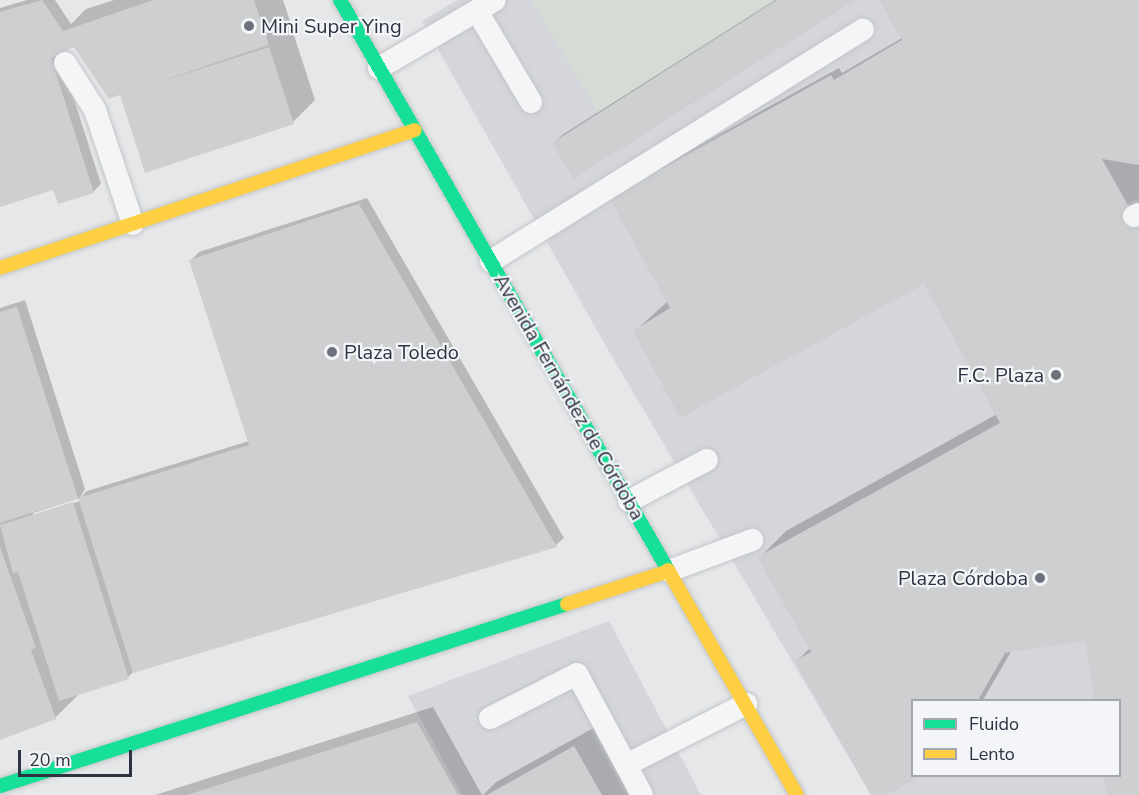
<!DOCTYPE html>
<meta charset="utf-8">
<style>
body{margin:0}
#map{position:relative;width:1139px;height:795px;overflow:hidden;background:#e5e7e9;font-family:"Nunito Sans",sans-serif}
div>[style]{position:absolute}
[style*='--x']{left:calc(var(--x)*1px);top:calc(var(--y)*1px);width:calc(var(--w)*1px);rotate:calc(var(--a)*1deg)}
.built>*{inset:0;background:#d4d6dc}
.green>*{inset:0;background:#d5dcd6}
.shadow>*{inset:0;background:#0003}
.building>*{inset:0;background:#cdcfd1}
.roads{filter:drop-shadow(0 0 2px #c3c5c7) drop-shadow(0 0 2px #c3c5c7)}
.lane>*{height:22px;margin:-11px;padding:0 11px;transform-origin:11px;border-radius:11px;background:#f4f5f6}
.fast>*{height:14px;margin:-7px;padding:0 7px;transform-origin:7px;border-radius:7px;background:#16e098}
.slow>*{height:14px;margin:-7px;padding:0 7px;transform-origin:7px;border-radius:7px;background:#ffcf43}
.dots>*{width:16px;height:16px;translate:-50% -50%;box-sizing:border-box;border:3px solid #f3f5f8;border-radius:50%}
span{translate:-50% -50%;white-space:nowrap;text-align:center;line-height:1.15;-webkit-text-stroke:4.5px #f3f5f8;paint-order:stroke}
.poi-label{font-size:20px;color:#2d3341}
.left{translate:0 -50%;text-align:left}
.right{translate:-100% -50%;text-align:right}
.street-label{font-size:20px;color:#2d3341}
.legend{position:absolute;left:911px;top:699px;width:210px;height:78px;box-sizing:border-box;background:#f3f5f8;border:2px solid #a4a7af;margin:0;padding:8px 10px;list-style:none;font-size:18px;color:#2d3341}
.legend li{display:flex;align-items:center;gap:12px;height:30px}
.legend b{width:30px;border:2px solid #a4a7af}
.scale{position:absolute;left:18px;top:750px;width:114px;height:27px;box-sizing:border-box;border:3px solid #2d3341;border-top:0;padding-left:8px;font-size:18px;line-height:21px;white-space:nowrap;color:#2d3341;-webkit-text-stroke:4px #f3f5f8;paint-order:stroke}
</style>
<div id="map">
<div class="built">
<div style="clip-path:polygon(evenodd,457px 0,1139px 0,1139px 795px,871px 795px,607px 348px,422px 21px,457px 0,912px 700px,1120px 700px,1120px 776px,912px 776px,912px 700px)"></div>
<div style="clip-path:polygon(609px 621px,701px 795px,462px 795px,408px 696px)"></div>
</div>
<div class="green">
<div style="clip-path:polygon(531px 0,777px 0,599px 113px)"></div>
</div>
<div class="shadow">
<div style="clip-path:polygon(27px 0,55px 0,71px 24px,86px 9px,114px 0,283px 0,290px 21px,283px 28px,291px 26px,315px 100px,293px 122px,121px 96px,74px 45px,59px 52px,101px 184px,93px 192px,54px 188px,0 205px,0 8px)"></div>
<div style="clip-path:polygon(775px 0,853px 0,554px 143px,562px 135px)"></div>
<div style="clip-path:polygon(881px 0,1139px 0,1139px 795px,1108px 795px,1106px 776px,1120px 776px,1120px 700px,1095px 700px,1087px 640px,1012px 650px,983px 700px,912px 700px,912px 776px,917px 776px,883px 795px,873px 795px,796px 662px,810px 648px,759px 558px,786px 531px,997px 414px,924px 282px,635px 331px,668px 301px,618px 190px,839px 68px,842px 73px,902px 38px)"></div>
<div style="clip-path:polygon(evenodd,367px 198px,564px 538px,556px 545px,134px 671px,128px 677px,80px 693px,55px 718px,0 738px,0 308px,25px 300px,85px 489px,80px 498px,87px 491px,249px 441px,191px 260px,199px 252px,367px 198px,79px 498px,80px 501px,33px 516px,33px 513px,79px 498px)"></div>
<div style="clip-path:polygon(433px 707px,482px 795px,155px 795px)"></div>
<div style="clip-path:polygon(597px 726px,636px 795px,483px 795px,496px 782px)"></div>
</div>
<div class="building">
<div style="clip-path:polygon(42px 0,63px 31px,153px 0,254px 0,269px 45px,147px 86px,269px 47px,294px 124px,145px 173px,120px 95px,109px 99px,74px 47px,51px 58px,94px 193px,58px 204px,53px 190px,0 207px,0 12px)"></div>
<div style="clip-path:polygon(777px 0,856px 0,573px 179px,552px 143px)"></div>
<div style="clip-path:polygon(879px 0,1139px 0,1139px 165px,1102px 159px,1139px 225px,1139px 795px,1107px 795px,1104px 776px,1120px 776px,1120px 700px,1094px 700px,1085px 641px,1005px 653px,978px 700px,912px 700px,912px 776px,920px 776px,886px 795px,871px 795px,795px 661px,811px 652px,757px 557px,1000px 423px,924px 284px,680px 418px,633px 331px,670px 308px,609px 198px,831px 75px,834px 80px,902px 40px)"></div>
<div style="clip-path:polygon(359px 204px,557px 547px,133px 673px,78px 498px,249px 445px,189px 260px)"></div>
<div style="clip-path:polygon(17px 307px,78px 498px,0 523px,0 312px)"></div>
<div style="clip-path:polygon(73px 502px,129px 679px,59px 701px,18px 572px,13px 573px,0 525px)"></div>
<div style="clip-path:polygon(0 547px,36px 648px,31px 650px,56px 719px,0 740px)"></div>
<div style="clip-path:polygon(417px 722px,458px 795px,187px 795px)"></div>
<div style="clip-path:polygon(574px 746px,602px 795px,487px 795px)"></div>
</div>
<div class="roads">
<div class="lane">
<div style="--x:477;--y:11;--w:106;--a:59.3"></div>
<div style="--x:65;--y:63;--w:56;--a:57.4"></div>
<div style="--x:95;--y:110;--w:120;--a:71.6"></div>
<div style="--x:379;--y:68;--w:134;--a:-30.4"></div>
<div style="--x:1134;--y:216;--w:5;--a:-22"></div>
<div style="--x:491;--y:261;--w:438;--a:-31.9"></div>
<div style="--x:629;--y:501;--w:88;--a:-27.7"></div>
<div style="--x:669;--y:571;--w:89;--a:-20.5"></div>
<div style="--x:490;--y:718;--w:97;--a:-26.8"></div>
<div style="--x:577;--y:674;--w:103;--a:61.7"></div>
<div style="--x:626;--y:765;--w:135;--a:-26.9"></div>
<div style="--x:626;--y:765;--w:34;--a:62"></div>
</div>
<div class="fast">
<div style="--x:340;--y:0;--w:658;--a:60.08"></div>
<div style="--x:0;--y:786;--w:595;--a:-17.8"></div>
</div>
<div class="slow">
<div style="--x:0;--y:268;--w:437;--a:-18.4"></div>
<div style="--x:668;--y:570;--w:259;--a:60.2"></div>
<div style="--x:567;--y:604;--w:107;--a:-17.9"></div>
</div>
</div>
<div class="dots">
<div style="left:249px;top:26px;background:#6d727c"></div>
<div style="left:332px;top:352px;background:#6d727c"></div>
<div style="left:1056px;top:375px;background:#6d727c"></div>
<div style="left:1040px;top:578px;background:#6d727c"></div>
</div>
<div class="poi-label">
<span class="left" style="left:261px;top:26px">Mini Super Ying</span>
<span class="left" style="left:344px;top:352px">Plaza Toledo</span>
<span class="right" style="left:1044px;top:375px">F.C. Plaza</span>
<span class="right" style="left:1028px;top:578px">Plaza Córdoba</span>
</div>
<div class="street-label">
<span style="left:569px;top:397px;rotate:60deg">Avenida Fernández de Córdoba</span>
</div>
<ul class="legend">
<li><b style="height:8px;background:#16e098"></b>Fluido</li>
<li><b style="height:8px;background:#ffcf43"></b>Lento</li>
</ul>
<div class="scale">20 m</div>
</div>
